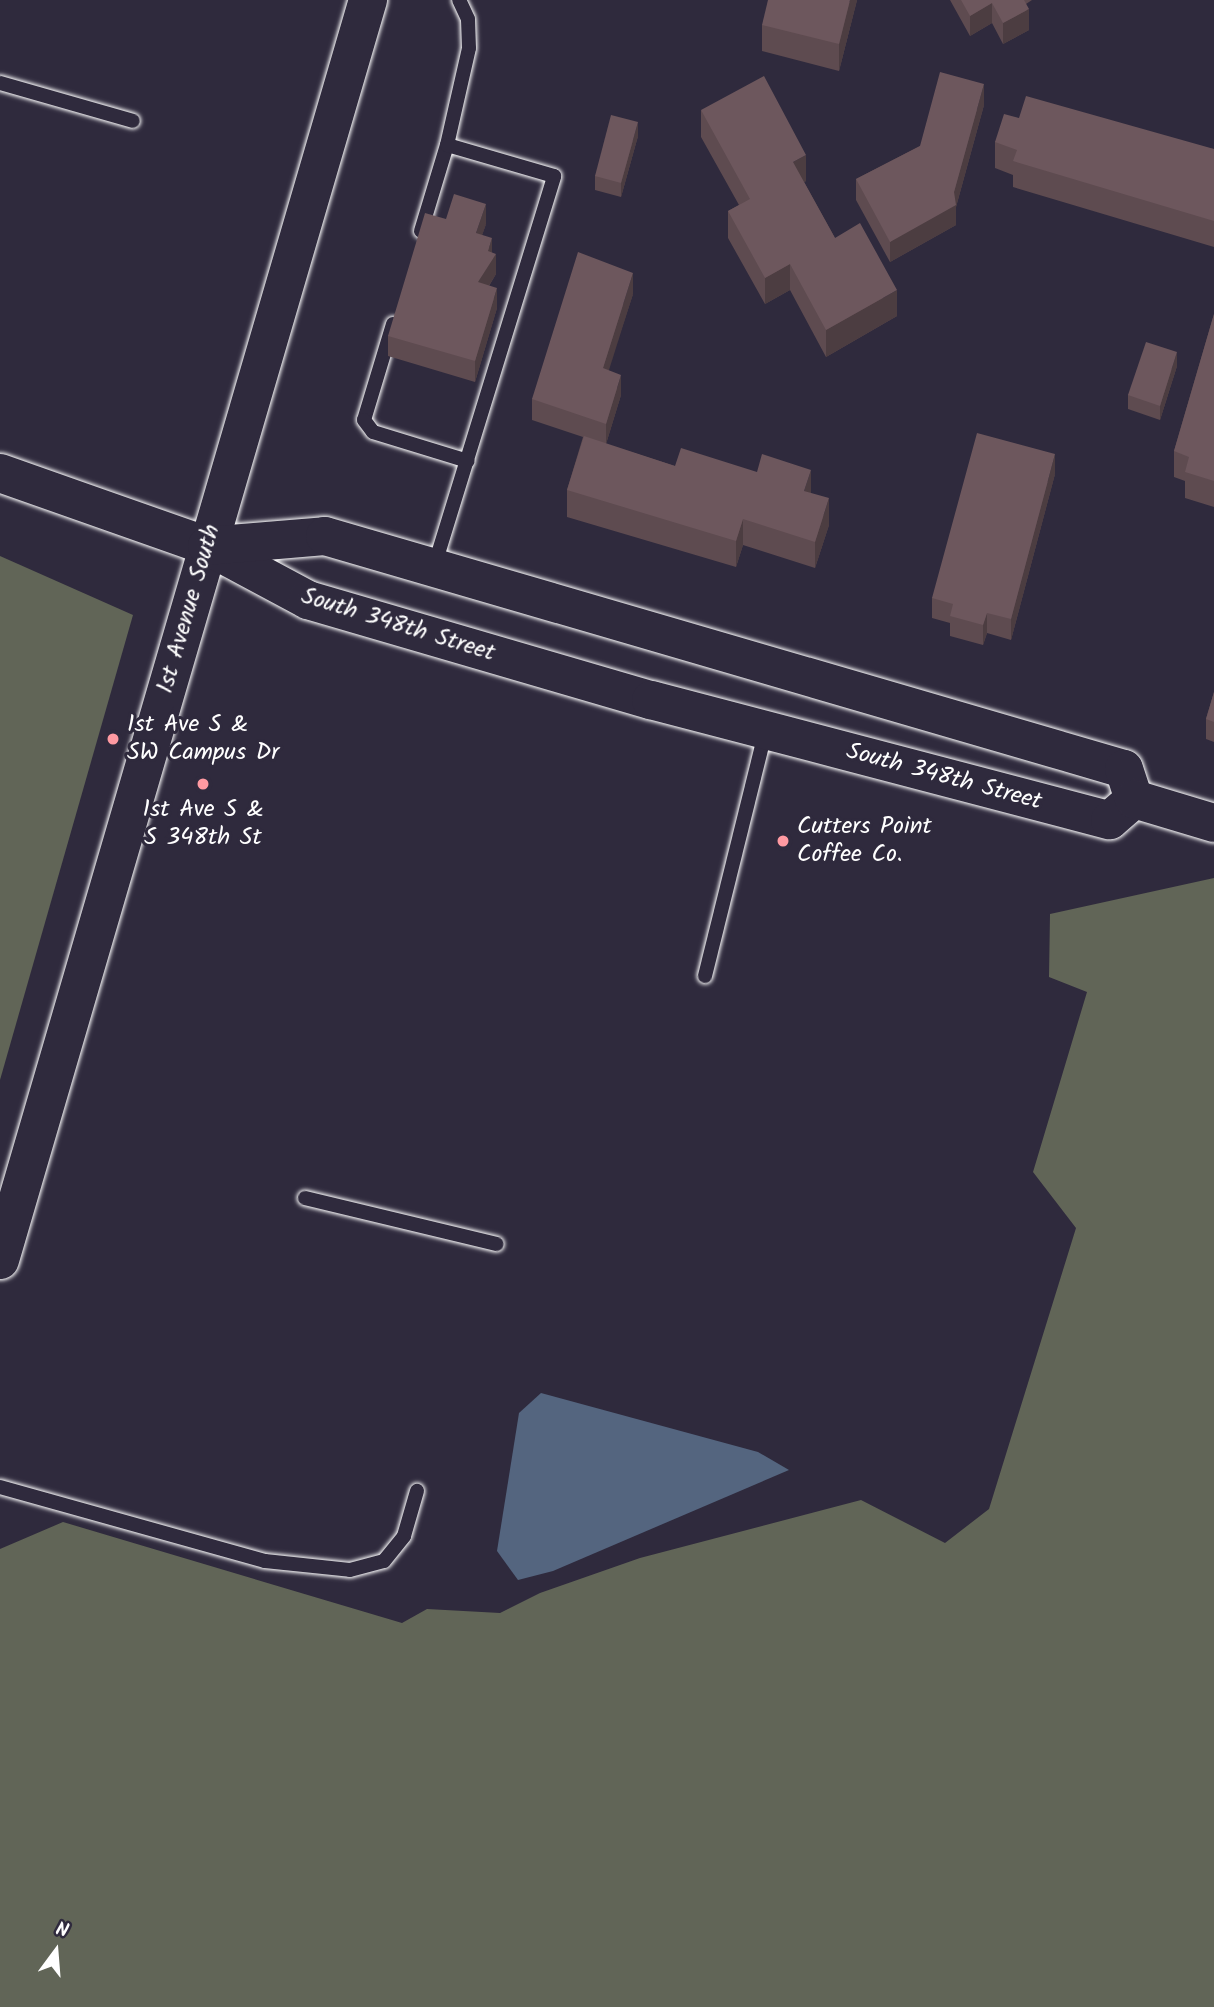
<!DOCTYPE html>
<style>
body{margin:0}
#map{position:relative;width:1214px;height:2007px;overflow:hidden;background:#2f2a3d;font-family:Kalam,sans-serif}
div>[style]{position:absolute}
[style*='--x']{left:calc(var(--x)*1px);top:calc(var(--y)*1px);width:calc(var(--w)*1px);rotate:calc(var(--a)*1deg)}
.green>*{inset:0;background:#616557}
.water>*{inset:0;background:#54657f}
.roads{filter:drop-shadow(0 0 2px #fff) drop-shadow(0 0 2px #fff)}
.lane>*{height:14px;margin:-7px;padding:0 7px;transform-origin:7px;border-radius:7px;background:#2f2a3d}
.secondary>*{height:38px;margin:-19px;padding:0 19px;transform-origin:19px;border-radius:19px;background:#2f2a3d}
.primary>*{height:38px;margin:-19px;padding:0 19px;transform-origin:19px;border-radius:19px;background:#2f2a3d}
.wall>*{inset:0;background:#5e4b50}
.shaded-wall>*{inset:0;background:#4c3d41}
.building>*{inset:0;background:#6d575d}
.dots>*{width:19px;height:19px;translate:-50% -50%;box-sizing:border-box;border:4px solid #2f2a3d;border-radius:50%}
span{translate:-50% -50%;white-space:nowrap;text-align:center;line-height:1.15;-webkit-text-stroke:6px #2f2a3d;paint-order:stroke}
.street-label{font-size:24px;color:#fff}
.poi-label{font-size:24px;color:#fff}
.left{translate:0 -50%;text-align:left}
.north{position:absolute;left:21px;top:1916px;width:70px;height:70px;-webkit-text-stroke:5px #2f2a3d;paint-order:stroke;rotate:16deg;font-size:19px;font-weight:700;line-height:28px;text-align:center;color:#fff}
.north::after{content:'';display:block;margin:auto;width:24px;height:32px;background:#fff;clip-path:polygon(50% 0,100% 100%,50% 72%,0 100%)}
</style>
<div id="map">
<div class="green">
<div style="clip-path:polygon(0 556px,133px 615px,0 1080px)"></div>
<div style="clip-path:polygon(1214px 878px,1214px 2007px,0 2007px,0 1549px,63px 1522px,402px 1623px,427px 1609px,500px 1613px,540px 1593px,640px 1558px,861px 1500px,945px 1543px,989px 1509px,1076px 1228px,1033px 1172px,1087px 992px,1049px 977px,1050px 914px)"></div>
</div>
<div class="water">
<div style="clip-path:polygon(541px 1393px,758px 1452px,789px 1470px,553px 1571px,518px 1580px,497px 1551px,519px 1413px)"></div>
</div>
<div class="roads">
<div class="lane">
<div style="--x:0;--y:83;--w:138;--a:15.9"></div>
<div style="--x:421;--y:231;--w:90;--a:-73.2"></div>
<div style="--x:447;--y:145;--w:99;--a:-77.2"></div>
<div style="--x:469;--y:48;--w:29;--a:-92"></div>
<div style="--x:468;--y:19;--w:21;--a:-115"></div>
<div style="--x:393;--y:324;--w:100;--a:106.8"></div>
<div style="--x:364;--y:420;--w:15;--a:53"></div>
<div style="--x:373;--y:432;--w:99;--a:17"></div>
<div style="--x:434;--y:567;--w:409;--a:-72.9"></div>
<div style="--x:554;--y:176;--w:111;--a:-163.8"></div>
<div style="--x:705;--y:976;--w:250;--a:-76.1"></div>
<div style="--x:305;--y:1198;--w:197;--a:13.5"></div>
<div style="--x:0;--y:1487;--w:275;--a:15.6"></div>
<div style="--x:265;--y:1561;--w:85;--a:6"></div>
<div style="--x:350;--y:1570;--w:35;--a:-15"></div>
<div style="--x:384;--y:1561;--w:32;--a:-51"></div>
<div style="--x:404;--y:1536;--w:47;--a:-73.9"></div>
</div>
<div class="secondary">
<div style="--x:0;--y:1260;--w:1313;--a:-73.72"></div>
</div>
<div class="primary">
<div style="--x:0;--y:473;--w:219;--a:19.4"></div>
<div style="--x:207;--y:546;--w:115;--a:28.1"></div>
<div style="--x:308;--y:600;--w:357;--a:16.3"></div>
<div style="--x:651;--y:700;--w:474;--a:14.7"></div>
<div style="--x:1110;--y:820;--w:32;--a:-41"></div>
<div style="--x:207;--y:546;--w:118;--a:-4.8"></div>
<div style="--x:325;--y:536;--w:832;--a:16.26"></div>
<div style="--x:1124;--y:769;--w:32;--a:72"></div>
<div style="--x:1134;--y:799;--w:84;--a:16.7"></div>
</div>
</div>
<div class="wall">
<div style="clip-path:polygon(857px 0,839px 71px,762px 51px,762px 25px)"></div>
<div style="clip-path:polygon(950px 0,1032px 0,1026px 4px,1029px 30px,1003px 44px,992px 23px,970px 36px)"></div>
<div style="clip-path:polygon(984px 105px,956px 207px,956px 225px,890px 262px,856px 200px,856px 179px,920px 146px)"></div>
<div style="clip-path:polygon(701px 110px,806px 181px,804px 182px,835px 238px,897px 316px,826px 357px,790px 290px,765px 304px,728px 238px,728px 211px,739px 205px,701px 137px)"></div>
<div style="clip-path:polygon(1019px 118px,1214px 149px,1214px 247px,1013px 187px,1013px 175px,995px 168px,995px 142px)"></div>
<div style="clip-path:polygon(638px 136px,621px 197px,595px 190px,595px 176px)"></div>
<div style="clip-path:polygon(486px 224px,482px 235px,492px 253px,496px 274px,489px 286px,497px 308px,475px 382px,388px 356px,388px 336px)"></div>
<div style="clip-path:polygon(633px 294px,608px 370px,621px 395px,606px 444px,675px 466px,811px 493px,829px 525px,815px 568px,743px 545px,736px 567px,567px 517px,567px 490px,583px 437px,532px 420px,532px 399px)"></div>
<div style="clip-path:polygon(1214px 314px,1214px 507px,1185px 498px,1185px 481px,1174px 477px,1174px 451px)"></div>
<div style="clip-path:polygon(1177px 366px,1160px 420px,1128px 409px,1128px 395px)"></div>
<div style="clip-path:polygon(1055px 474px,1011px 640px,987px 633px,983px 645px,950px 636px,950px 623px,932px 618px,932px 598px)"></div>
<div style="clip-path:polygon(1214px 692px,1214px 742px,1206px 739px,1206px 719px)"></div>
</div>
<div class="shaded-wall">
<div style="clip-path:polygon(850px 0,857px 0,839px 71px,839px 44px)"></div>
<div style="clip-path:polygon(992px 3px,992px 23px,970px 36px,970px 16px)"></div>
<div style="clip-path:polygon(1029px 9px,1029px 30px,1003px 44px,1003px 23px)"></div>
<div style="clip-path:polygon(984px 84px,984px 105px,956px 207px,956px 225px,890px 262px,890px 242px,954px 192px)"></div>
<div style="clip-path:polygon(638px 122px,638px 136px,621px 197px,621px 183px)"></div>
<div style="clip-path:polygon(806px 155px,806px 181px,793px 188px,793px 162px)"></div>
<div style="clip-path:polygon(486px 204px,486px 224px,476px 253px,476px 233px)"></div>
<div style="clip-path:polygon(492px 238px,492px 259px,496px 254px,496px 274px,478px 303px,478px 282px)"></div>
<div style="clip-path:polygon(790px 264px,790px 290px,765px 304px,765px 278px)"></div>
<div style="clip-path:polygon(633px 273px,633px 294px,603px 389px,603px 368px)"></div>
<div style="clip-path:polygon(497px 288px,497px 308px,475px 382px,475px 361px)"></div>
<div style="clip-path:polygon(897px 290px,897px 316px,826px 357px,826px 330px)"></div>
<div style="clip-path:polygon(1177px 352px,1177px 366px,1160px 420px,1160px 406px)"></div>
<div style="clip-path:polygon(621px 375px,621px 395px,606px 444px,606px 424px)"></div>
<div style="clip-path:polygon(1055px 454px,1055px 474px,1011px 640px,1011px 619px)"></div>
<div style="clip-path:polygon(811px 470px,811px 496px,804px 491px)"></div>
<div style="clip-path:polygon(829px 498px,829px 525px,815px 568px,815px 542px)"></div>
<div style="clip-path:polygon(743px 519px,743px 545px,736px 567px,736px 541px)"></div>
<div style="clip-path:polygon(987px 613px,987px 633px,983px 645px,983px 625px)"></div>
</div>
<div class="building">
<div style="clip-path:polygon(768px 0,850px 0,839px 44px,762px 25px)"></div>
<div style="clip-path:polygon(961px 0,1024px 0,1029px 9px,1003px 23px,992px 3px,970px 16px)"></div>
<div style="clip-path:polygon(940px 72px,984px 84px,954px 192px,956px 205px,890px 242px,856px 179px,920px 146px)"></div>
<div style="clip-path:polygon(764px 76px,806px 155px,793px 162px,835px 238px,860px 223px,897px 290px,826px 330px,790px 264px,765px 278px,728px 211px,750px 199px,701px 110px)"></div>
<div style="clip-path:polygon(1026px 96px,1214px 149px,1214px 221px,1013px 161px,1017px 150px,995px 142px,1004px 114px,1019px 118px)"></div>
<div style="clip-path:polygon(611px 115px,638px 122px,621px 183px,595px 176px)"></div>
<div style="clip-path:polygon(454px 194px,486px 204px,476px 233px,492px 238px,488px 251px,496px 254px,478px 282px,497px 288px,475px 361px,388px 336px,425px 213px,446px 219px)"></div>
<div style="clip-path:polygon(578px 252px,633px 273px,603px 368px,621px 375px,606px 424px,532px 399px)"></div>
<div style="clip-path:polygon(1214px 314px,1214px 481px,1185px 472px,1189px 457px,1174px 451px)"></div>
<div style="clip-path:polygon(1146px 342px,1177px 352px,1160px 406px,1128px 395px)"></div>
<div style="clip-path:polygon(977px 433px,1055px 454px,1011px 619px,987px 613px,983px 625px,950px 616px,953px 604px,932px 598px)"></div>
<div style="clip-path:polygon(584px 436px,675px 466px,681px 448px,757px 472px,762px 454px,811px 470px,804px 491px,829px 498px,815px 542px,743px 519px,736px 541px,567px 490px)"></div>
<div style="clip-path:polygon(1214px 692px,1214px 722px,1206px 719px)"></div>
</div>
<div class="dots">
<div style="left:113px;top:739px;background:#ff9aa2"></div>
<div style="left:203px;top:784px;background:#ff9aa2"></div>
<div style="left:783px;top:841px;background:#ff9aa2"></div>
</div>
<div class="street-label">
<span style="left:189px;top:609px;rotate:-74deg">1st Avenue South</span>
<span style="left:398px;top:625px;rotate:17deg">South 348th Street</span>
<span style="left:944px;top:777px;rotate:15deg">South 348th Street</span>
</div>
<div class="poi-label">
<span class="left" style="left:127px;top:739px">1st Ave S &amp;<br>SW Campus Dr</span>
<span style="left:203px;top:824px">1st Ave S &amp;<br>S 348th St</span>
<span class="left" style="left:797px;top:841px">Cutters Point<br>Coffee Co.</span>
</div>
<div class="north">N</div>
</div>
